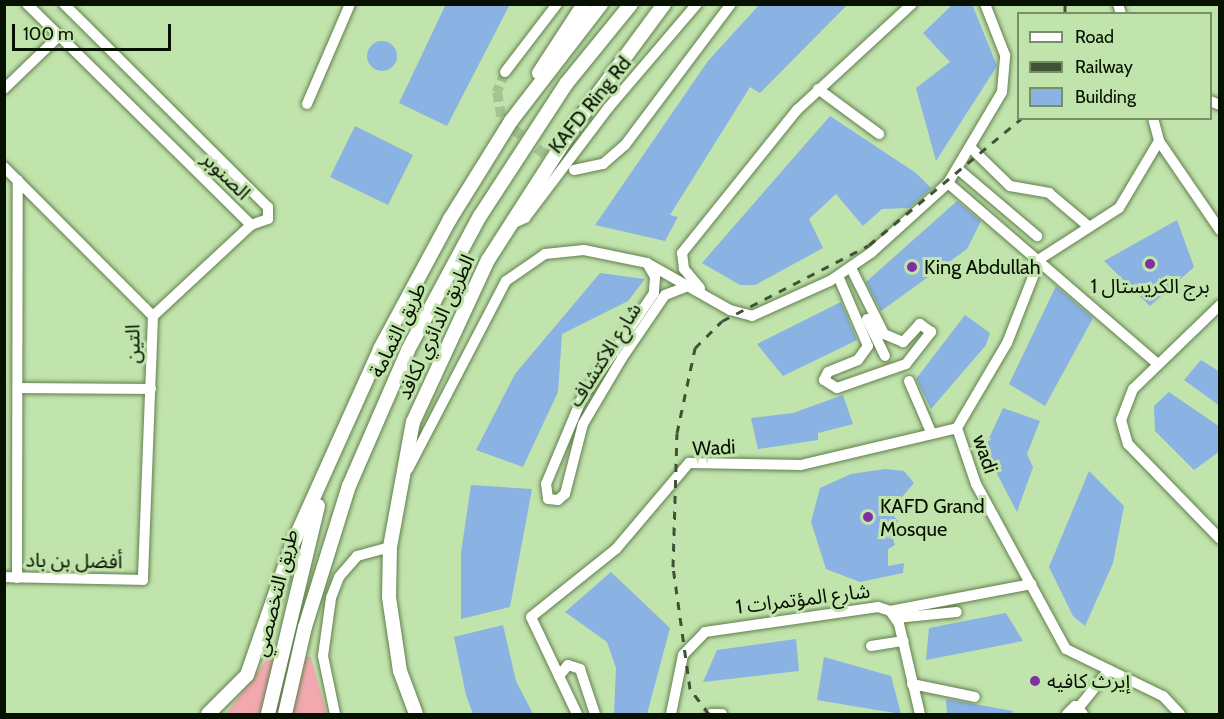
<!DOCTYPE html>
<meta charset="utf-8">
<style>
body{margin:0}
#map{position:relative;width:1224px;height:719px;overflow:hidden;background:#c1e3ac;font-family:Cabin,"Noto Sans Arabic",sans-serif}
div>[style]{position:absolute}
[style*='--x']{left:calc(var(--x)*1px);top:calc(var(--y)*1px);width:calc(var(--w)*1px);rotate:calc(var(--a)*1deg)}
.green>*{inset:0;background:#f1a9af}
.building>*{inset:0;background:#8ab2e2}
.round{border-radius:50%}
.minor-tunnel>*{height:10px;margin-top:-5px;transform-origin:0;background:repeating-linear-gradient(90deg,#a5c492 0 10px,transparent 0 15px)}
.roads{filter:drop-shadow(0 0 2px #617f4c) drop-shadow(0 0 2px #617f4c)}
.minor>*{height:10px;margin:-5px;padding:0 5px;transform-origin:5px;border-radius:5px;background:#fff}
.major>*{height:14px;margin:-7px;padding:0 7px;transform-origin:7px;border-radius:7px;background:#fff}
.rail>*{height:3px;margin-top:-1.5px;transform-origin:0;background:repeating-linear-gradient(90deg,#405236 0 8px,transparent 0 16px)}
.dots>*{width:16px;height:16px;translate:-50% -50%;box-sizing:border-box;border:3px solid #c1e3ac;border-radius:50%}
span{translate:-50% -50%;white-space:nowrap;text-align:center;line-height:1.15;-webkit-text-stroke:6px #c1e3ac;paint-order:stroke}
.street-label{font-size:20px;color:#061101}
.poi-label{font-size:20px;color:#061101}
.left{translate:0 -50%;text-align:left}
.frame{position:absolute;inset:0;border:6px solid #061101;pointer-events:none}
.legend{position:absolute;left:1017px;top:12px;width:195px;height:108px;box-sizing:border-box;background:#c1e3ac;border:2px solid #768f68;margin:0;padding:8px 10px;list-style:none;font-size:18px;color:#061101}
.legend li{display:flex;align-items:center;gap:12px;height:30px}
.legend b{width:30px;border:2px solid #768f68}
.scale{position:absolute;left:12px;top:24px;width:159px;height:27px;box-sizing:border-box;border:3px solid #061101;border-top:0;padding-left:8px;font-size:18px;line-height:21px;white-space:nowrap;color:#061101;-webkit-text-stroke:4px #c1e3ac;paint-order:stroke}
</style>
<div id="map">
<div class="green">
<div style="clip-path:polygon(270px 655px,311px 657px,327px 714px,226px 714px)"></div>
</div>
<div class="building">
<div style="clip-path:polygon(446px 4px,510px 4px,447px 126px,399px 103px)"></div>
<div style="clip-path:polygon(760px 4px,848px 4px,760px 93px,750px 87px,670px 215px,678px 217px,665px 241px,595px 225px,708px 61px)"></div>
<div style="clip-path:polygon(953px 4px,972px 4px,997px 66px,936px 161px,916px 88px,950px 62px,923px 33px)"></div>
<div class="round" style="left:367px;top:41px;width:30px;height:30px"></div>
<div style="clip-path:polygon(830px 116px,916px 173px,931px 188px,909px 208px,882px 209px,863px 226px,836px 194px,809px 219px,823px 248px,755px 285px,740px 285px,702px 263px)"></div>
<div style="clip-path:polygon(355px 126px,413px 155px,388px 205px,330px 177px)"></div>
<div style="clip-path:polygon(957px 201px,981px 221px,967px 249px,881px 311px,866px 282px)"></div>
<div style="clip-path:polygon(1177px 220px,1194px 267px,1150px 306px,1104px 261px)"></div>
<div style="clip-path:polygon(600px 273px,645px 279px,628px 301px,562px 334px,558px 392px,523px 467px,476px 450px,515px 374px)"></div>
<div style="clip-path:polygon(1056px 286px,1093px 318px,1045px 406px,1009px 384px)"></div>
<div style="clip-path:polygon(841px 302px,857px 340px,783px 376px,757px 344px)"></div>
<div style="clip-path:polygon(965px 315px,990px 333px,986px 345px,931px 409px,916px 379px)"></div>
<div style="clip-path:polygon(1201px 360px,1220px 372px,1220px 406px,1184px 380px)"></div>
<div style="clip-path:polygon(1169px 392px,1220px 427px,1220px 451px,1194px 470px,1155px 431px,1154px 406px)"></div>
<div style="clip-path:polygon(843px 395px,853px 424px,818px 433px,818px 440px,758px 449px,751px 418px,793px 413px)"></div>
<div style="clip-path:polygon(1003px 408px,1040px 421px,1027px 454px,1033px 467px,1017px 512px,984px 449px)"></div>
<div style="clip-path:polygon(885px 469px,904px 471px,914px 483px,890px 511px,898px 521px,891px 533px,895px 545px,888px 549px,888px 566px,904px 563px,903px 573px,860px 582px,826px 569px,811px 522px,820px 488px,851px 474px)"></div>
<div style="clip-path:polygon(1089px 471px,1124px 506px,1113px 563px,1085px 626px,1073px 616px,1049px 567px)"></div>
<div style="clip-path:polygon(471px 485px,532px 489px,510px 607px,461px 619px,461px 553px)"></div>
<div style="clip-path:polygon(611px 572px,670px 628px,647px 714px,614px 714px,616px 668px,607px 642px,565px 612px)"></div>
<div style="clip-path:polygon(1006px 613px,1023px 641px,926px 660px,929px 628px)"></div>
<div style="clip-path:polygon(503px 625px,516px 681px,533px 714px,473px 714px,466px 695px,454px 637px)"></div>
<div style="clip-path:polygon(796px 639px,799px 671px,703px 682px,717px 650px)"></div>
<div style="clip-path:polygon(824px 657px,891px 676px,901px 714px,817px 700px)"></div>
<div style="clip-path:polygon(946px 699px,1013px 711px,1012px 714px,947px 714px)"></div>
</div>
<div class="minor-tunnel">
<div style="--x:505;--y:72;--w:22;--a:112"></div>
<div style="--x:497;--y:92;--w:28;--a:80"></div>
<div style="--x:502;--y:120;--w:72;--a:38.8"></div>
</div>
<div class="roads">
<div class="minor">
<div style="--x:27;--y:4;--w:315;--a:44.6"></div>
<div style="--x:64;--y:4;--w:288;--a:44.9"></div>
<div style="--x:268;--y:207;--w:12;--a:90"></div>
<div style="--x:268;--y:219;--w:18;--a:161"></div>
<div style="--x:251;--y:225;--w:134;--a:137.1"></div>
<div style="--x:1118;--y:4;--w:10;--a:73"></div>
<div style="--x:505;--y:72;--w:86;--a:-52.6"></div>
<div style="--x:4;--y:89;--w:75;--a:-43.9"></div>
<div style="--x:818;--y:89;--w:76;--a:36.4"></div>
<div style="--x:1210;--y:101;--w:11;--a:22"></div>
<div style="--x:307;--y:104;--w:109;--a:-66.7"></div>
<div style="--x:1153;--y:118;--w:24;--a:75"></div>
<div style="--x:1159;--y:141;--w:78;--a:120.8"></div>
<div style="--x:1119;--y:208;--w:94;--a:147.2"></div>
<div style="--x:1040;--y:259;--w:90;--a:111.4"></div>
<div style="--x:1007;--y:343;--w:99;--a:120.5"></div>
<div style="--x:957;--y:428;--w:59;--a:71.3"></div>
<div style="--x:976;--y:484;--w:188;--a:61.4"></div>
<div style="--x:1066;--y:649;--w:108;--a:25.9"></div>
<div style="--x:1163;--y:696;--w:25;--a:47"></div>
<div style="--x:1159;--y:141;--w:108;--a:55.6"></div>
<div style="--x:970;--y:147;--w:56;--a:44.3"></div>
<div style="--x:1010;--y:186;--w:40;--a:10"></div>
<div style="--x:1049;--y:193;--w:51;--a:40.2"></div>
<div style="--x:4;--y:167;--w:211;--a:45"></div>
<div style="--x:153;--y:316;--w:264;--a:92.2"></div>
<div style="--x:143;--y:580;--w:139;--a:-178.8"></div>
<div style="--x:958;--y:169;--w:104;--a:40.3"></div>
<div style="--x:574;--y:170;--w:30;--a:-12"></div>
<div style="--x:603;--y:164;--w:29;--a:-41"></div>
<div style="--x:625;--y:145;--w:176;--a:-53.1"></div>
<div style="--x:948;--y:183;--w:277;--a:40.8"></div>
<div style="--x:510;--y:225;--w:17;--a:-25"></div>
<div style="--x:525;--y:218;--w:139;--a:-52.9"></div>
<div style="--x:609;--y:107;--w:135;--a:-49.5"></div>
<div style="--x:647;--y:263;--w:16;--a:60"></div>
<div style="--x:655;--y:277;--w:16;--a:94"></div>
<div style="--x:654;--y:293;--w:127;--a:124.4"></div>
<div style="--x:582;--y:398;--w:93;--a:112.7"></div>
<div style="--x:546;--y:484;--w:15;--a:82"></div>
<div style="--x:548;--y:499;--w:10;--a:6"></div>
<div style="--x:558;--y:500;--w:9;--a:-41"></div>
<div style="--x:565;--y:494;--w:72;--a:-75.6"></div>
<div style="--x:583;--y:424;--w:77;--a:-59.4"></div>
<div style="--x:622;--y:358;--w:76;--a:-55.7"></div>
<div style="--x:665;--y:295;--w:26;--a:-21"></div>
<div style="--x:838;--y:276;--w:76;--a:66.8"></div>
<div style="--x:868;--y:346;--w:17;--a:126"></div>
<div style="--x:858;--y:360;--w:32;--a:158"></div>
<div style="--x:828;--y:372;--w:9;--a:117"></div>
<div style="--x:824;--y:380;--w:15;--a:32"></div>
<div style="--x:837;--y:388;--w:73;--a:-19.2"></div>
<div style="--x:906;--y:364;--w:41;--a:-52"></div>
<div style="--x:931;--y:332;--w:14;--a:-144"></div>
<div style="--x:920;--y:324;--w:25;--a:133"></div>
<div style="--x:903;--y:342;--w:21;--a:-157"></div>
<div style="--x:884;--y:334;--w:74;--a:-116.6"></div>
<div style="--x:700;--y:288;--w:25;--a:-130"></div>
<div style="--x:684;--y:269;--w:16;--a:-97"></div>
<div style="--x:682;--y:253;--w:184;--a:-51.2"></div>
<div style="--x:797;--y:110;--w:156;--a:-42.7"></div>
<div style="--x:1220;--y:305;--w:121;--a:136"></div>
<div style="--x:1133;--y:389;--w:33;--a:111"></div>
<div style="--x:1121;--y:420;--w:25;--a:74"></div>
<div style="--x:1128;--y:444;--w:132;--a:45.9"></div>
<div style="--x:867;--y:319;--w:41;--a:64.1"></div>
<div style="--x:909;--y:381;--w:56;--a:66.7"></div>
<div style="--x:18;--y:388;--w:133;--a:0.4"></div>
<div style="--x:408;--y:469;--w:212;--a:-62.5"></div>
<div style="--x:506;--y:281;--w:47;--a:-34.7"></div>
<div style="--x:545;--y:254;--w:39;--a:-6"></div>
<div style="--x:584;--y:250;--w:64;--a:11.7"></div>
<div style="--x:647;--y:263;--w:95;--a:29.5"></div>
<div style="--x:730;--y:310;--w:23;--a:15"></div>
<div style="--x:752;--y:316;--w:85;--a:-24.2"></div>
<div style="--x:830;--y:281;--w:51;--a:-34.6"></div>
<div style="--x:872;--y:252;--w:103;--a:-42.2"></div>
<div style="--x:948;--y:183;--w:106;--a:-59.3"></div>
<div style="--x:1002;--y:92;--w:37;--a:-85"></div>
<div style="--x:1005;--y:55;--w:55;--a:-111.4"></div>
<div style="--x:17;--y:578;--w:398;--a:-89.9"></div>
<div style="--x:890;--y:611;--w:144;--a:-10.8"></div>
<div style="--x:896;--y:618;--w:61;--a:-5.6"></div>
<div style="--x:871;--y:646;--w:33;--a:-9"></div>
<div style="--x:559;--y:676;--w:65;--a:-115.4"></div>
<div style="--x:531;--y:617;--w:109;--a:-38.7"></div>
<div style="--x:616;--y:549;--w:113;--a:-49.7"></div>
<div style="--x:689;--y:463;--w:112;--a:1"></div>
<div style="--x:801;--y:465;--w:160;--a:-13.3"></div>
<div style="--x:912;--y:684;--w:64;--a:11.7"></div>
<div style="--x:1080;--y:706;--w:46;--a:-51.1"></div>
<div style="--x:335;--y:714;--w:59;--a:-101.7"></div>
<div style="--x:323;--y:656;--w:59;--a:-82.1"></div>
<div style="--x:331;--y:598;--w:22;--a:-69"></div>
<div style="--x:339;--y:577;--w:28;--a:-49"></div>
<div style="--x:357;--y:556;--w:34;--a:-15"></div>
<div style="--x:577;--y:714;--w:42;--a:-115.3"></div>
<div style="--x:559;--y:676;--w:14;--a:-51"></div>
<div style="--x:568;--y:665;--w:13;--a:18"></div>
<div style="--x:580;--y:669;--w:47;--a:71.6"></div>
<div style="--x:671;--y:714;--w:60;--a:-78.5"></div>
<div style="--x:683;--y:655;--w:32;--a:-46"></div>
<div style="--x:705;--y:632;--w:175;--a:-8.2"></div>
<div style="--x:878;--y:607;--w:13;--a:18"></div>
<div style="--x:890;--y:611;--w:16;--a:55"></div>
<div style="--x:899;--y:624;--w:92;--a:76.9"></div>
<div style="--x:711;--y:714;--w:11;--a:0"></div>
<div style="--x:1067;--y:714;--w:11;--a:-45"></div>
<div style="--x:1075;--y:706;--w:11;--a:45"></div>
</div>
<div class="major">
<div style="--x:539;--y:73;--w:82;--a:-56.9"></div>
<div style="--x:208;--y:714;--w:55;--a:-45"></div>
<div style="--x:247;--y:675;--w:140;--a:-70.8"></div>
<div style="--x:293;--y:543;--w:213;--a:-65.8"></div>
<div style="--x:380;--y:349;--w:148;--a:-61.7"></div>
<div style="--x:450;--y:219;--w:115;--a:-58.1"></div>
<div style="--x:511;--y:121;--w:148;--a:-52.4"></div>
<div style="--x:268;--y:714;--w:214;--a:-76.5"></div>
<div style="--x:285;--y:714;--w:89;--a:-77.1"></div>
<div style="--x:305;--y:627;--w:148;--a:-72.7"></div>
<div style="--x:349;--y:486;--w:148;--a:-66.5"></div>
<div style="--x:408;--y:350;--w:152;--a:-61.8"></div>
<div style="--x:480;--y:216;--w:158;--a:-56.9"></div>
<div style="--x:566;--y:84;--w:103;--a:-50.9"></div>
<div style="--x:416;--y:714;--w:46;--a:-110.4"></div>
<div style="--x:400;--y:671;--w:75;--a:-98.5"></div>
<div style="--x:389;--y:597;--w:50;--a:-88.9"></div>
<div style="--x:390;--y:547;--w:127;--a:-79.6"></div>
<div style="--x:413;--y:422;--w:179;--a:-65.2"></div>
<div style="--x:488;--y:260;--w:156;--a:-57.3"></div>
<div style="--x:572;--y:129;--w:155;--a:-53.6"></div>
</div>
</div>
<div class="rail">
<div style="--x:1065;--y:4;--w:10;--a:90"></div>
<div style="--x:709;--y:714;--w:31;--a:-127"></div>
<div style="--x:690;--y:689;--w:123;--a:-97.9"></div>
<div style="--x:673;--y:567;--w:134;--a:-88.3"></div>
<div style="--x:677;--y:433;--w:87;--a:-78"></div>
<div style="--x:695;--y:348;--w:38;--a:-45"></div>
<div style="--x:722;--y:321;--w:165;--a:-27.3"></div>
<div style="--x:869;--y:245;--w:199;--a:-39.7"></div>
</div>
<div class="dots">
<div style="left:1150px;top:264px;background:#7f31a2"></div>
<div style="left:912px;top:267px;background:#7f31a2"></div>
<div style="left:868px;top:517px;background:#7f31a2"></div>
<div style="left:1035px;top:681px;background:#7f31a2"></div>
</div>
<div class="street-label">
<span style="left:590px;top:105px;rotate:-51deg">KAFD Ring Rd</span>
<span style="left:226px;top:176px;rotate:44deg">الصنوبر</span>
<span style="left:436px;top:327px;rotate:-65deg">الطريق الدائري لكافد</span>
<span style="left:398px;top:330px;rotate:-64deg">طريق الثمامة</span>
<span style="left:133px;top:344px;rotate:-91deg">التين</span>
<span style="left:605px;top:355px;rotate:-58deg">شارع الاكتشاف</span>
<span style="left:714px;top:448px;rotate:-3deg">Wadi</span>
<span style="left:985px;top:454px;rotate:71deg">wadi</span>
<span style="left:74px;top:561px;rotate:1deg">أفضل بن باد</span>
<span style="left:276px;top:593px;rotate:-76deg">طريق التخصصي</span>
<span style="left:803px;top:599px;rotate:-7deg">شارع المؤتمرات 1</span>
</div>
<div class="poi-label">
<span class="left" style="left:924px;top:267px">King Abdullah</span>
<span style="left:1150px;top:286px">برج الكريستال 1</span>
<span class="left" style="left:880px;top:518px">KAFD Grand<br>Mosque</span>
<span class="left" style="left:1047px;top:681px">إيرث كافيه</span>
</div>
<div class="frame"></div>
<ul class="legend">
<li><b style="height:8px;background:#fff"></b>Road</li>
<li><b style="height:8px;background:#405236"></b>Railway</li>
<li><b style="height:16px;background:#8ab2e2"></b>Building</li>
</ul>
<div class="scale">100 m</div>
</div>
